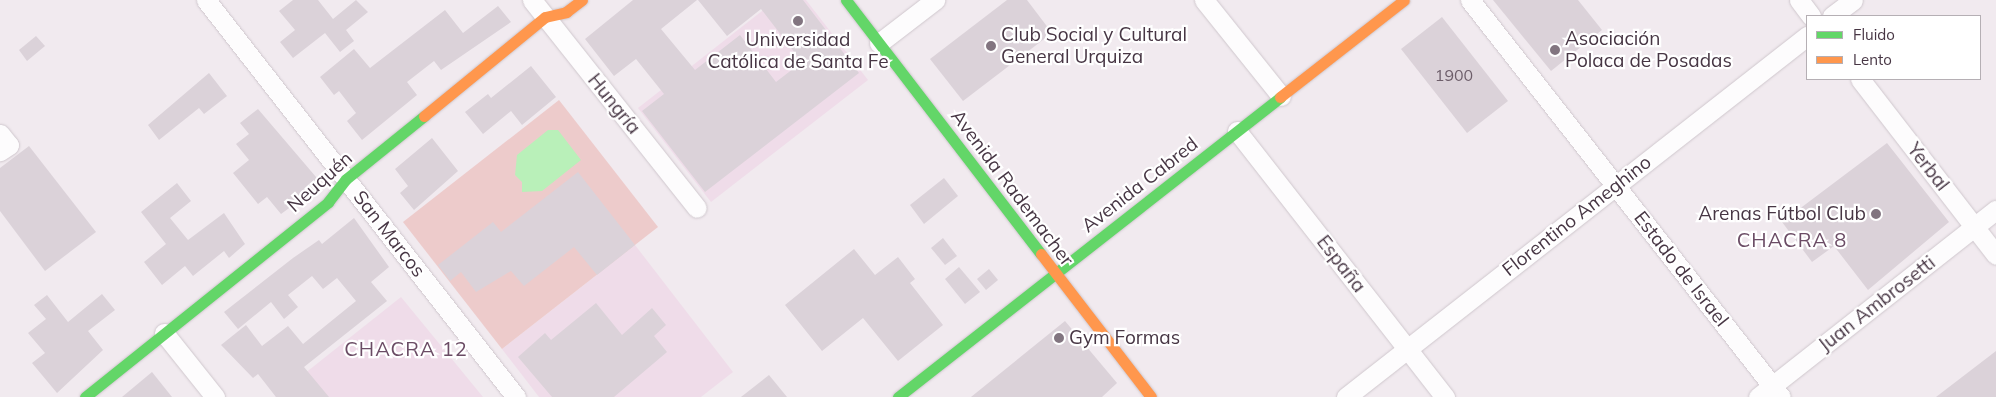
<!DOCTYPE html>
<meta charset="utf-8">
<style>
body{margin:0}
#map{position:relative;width:1996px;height:397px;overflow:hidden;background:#f1eaef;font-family:Mulish,sans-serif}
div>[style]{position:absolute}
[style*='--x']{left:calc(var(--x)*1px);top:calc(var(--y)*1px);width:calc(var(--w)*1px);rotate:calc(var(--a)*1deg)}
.education>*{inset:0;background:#efdce9}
.green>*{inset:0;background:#edcbcb}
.water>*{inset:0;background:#b9f0b9}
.building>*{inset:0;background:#dbd2d9}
.roads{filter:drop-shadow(0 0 1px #cfc7cd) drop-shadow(0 0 1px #cfc7cd)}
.street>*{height:19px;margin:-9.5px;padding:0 9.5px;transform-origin:9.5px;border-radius:9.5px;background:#fdfcfd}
.fast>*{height:11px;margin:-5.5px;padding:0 5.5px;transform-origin:5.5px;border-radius:5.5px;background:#63d668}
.slow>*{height:11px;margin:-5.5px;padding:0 5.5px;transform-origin:5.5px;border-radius:5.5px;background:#ff974d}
.dots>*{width:14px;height:14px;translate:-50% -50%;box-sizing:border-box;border:2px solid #fff;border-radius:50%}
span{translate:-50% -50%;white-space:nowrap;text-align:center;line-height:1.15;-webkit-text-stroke:4.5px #fff;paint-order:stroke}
.number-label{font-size:16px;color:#6d5e6a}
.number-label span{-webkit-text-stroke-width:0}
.poi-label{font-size:19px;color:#473644}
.left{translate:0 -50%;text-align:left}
.right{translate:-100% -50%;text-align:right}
.street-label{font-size:19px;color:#473644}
.neighbourhood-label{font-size:20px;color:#6b4c65;letter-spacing:1px}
.legend{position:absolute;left:1806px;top:15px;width:175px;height:65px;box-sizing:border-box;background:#fff;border:1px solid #b5afb4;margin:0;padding:6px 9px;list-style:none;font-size:15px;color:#473644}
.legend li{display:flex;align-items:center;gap:10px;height:25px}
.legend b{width:25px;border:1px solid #b5afb4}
</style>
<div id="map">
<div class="education">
<div style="clip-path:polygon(776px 0,806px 0,868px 80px,711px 202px,638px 108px)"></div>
<div style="clip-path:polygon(635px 245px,733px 372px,701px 397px,539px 397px,502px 349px)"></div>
<div style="clip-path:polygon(401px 297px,483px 397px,275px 397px)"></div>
</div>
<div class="green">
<div style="clip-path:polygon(559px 100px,658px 227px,502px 349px,403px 222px)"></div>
</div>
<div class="water">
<div style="clip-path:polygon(548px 130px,558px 130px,581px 160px,542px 191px,522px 192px,522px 182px,515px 175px,517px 155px)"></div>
</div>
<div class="building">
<div style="clip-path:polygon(293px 0,318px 0,333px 19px,356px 0,368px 12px,346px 30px,354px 41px,340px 52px,325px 33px,293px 58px,280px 42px,295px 30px,279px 11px)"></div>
<div style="clip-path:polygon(633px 0,697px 0,661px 29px,695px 70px,740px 35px,776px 82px,802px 62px,761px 9px,727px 36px,698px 0,803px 0,859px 73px,705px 192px,642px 111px,664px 94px,636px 59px,614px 76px,585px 39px)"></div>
<div style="clip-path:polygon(1007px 0,1027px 0,1052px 33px,963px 101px,930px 59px)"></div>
<div style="clip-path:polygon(1493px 0,1578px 0,1602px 30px,1551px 71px)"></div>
<div style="clip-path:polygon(498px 6px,511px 22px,441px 70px,434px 61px,407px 82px,417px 95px,362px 140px,347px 121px,356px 113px,339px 91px,334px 95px,320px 77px,354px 49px,370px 68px,445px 10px,463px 33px)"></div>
<div style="clip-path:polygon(1442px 17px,1508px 101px,1467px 133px,1401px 49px)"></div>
<div style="clip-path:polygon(36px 36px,45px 46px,27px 61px,19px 50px)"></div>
<div style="clip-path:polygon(531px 66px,556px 97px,522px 125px,511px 111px,483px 134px,465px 112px,488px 94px,491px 98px)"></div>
<div style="clip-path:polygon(209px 73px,227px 96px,204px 114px,199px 108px,159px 140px,148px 125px)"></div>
<div style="clip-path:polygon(258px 109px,322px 184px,281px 214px,267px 197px,258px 204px,233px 173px,249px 160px,236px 144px,249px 134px,240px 123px)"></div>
<div style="clip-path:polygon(432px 138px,458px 171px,414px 210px,400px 193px,408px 186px,395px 169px)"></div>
<div style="clip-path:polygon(1887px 143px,1949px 222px,1868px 290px,1834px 246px,1812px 262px,1782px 222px)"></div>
<div style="clip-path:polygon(29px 146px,96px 232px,45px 271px,0 211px,0 168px)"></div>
<div style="clip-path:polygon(578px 172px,635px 245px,597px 275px,574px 247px,524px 286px,511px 271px,476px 292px,461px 272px,450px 281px,438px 265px,493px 222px,501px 232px)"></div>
<div style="clip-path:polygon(944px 178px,958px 196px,924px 224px,910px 205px)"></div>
<div style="clip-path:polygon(177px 183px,191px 201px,170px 218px,188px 240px,224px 213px,245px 244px,229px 258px,224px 251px,193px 276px,185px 266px,162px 285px,144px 262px,166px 244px,141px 212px)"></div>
<div style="clip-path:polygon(354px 218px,389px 267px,371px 282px,387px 301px,304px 367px,329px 397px,276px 397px,258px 374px,253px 378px,221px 345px,246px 325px,262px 346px,288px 326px,303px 344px,356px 301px,337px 278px,323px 289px,312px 276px,288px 295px,298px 307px,284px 319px,271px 302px,238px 329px,224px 312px,293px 258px,319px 240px,322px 244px)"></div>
<div style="clip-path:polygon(943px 238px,957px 256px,945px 265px,931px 248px)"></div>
<div style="clip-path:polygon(854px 249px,875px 275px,898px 257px,915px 279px,910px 283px,943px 325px,898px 361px,863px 318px,822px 351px,785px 305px)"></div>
<div style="clip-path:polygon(959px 267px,980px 292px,965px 304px,945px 279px)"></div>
<div style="clip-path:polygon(989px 269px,998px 280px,986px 290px,977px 279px)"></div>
<div style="clip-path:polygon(102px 294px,115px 310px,88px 331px,103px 350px,57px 393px,32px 363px,45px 353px,28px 333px,46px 319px,34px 305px,47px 295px,68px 322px)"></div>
<div style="clip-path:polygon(596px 303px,622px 335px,652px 308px,666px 325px,654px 336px,667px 352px,614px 397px,552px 397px,518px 357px,545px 333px,551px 340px)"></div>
<div style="clip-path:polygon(1065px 321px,1117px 383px,1102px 397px,971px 397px)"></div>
<div style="clip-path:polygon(1996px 351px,1996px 397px,1936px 397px)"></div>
<div style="clip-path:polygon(152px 372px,172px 397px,122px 397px)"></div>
<div style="clip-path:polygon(769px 375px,787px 397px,741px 397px)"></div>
</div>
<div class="roads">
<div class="street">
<div style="--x:206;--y:0;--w:504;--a:52.02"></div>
<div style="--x:532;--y:0;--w:265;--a:51.6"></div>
<div style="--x:1204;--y:0;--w:123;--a:51.3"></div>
<div style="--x:1470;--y:0;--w:504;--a:51.93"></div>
<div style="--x:1799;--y:0;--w:20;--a:53"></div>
<div style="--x:1832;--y:16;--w:26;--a:-37"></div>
<div style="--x:879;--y:43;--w:71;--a:-37.5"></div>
<div style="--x:1860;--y:79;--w:222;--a:52.3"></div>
<div style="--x:1237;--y:131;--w:338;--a:52"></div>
<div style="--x:0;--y:134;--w:14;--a:51"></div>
<div style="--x:9;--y:145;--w:11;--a:146"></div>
<div style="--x:164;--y:333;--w:82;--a:51.4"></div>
<div style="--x:1346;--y:397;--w:586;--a:-38.06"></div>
<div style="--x:1758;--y:397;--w:303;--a:-38.2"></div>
</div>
<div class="fast">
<div style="--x:846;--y:0;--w:320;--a:52.5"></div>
<div style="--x:85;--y:397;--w:312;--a:-38.7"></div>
<div style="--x:328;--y:202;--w:29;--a:-52"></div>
<div style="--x:346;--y:179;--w:100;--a:-38.9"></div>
<div style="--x:898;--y:397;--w:486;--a:-38.1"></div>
</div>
<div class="slow">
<div style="--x:1280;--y:97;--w:157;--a:-38"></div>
<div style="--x:424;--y:116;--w:156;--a:-39.3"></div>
<div style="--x:545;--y:17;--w:22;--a:-13"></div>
<div style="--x:566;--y:12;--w:20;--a:-37"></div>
<div style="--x:1041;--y:254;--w:180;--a:52.4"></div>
</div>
</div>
<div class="dots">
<div style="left:798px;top:21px;background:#827580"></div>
<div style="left:991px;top:46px;background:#827580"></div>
<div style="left:1555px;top:50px;background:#827580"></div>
<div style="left:1876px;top:214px;background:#827580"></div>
<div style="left:1059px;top:338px;background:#827580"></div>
</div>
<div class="number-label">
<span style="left:1454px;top:75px">1900</span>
</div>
<div class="poi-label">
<span class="left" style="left:1001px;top:46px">Club Social y Cultural<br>General Urquiza</span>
<span class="left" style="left:1565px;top:50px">Asociación<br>Polaca de Posadas</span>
<span style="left:798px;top:51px">Universidad<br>Católica de Santa Fe</span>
<span class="right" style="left:1866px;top:214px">Arenas Fútbol Club</span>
<span class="left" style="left:1069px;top:338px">Gym Formas</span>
</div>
<div class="street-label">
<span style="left:614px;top:104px;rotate:51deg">Hungría</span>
<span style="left:1928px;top:167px;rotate:52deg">Yerbal</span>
<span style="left:320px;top:182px;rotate:-42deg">Neuquén</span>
<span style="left:1140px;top:185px;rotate:-38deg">Avenida Cabred</span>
<span style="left:1012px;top:188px;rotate:53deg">Avenida Rademacher</span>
<span style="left:1577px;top:216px;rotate:-38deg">Florentino Ameghino</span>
<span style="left:389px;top:234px;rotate:52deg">San Marcos</span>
<span style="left:1341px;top:264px;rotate:52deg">España</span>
<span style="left:1681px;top:269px;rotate:52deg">Estado de Israel</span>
<span style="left:1877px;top:304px;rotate:-38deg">Juan Ambrosetti</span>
</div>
<div class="neighbourhood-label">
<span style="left:1792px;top:239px">CHACRA 8</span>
<span style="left:406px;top:348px">CHACRA 12</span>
</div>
<ul class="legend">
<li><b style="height:6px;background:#63d668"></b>Fluido</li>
<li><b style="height:6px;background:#ff974d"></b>Lento</li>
</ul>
</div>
